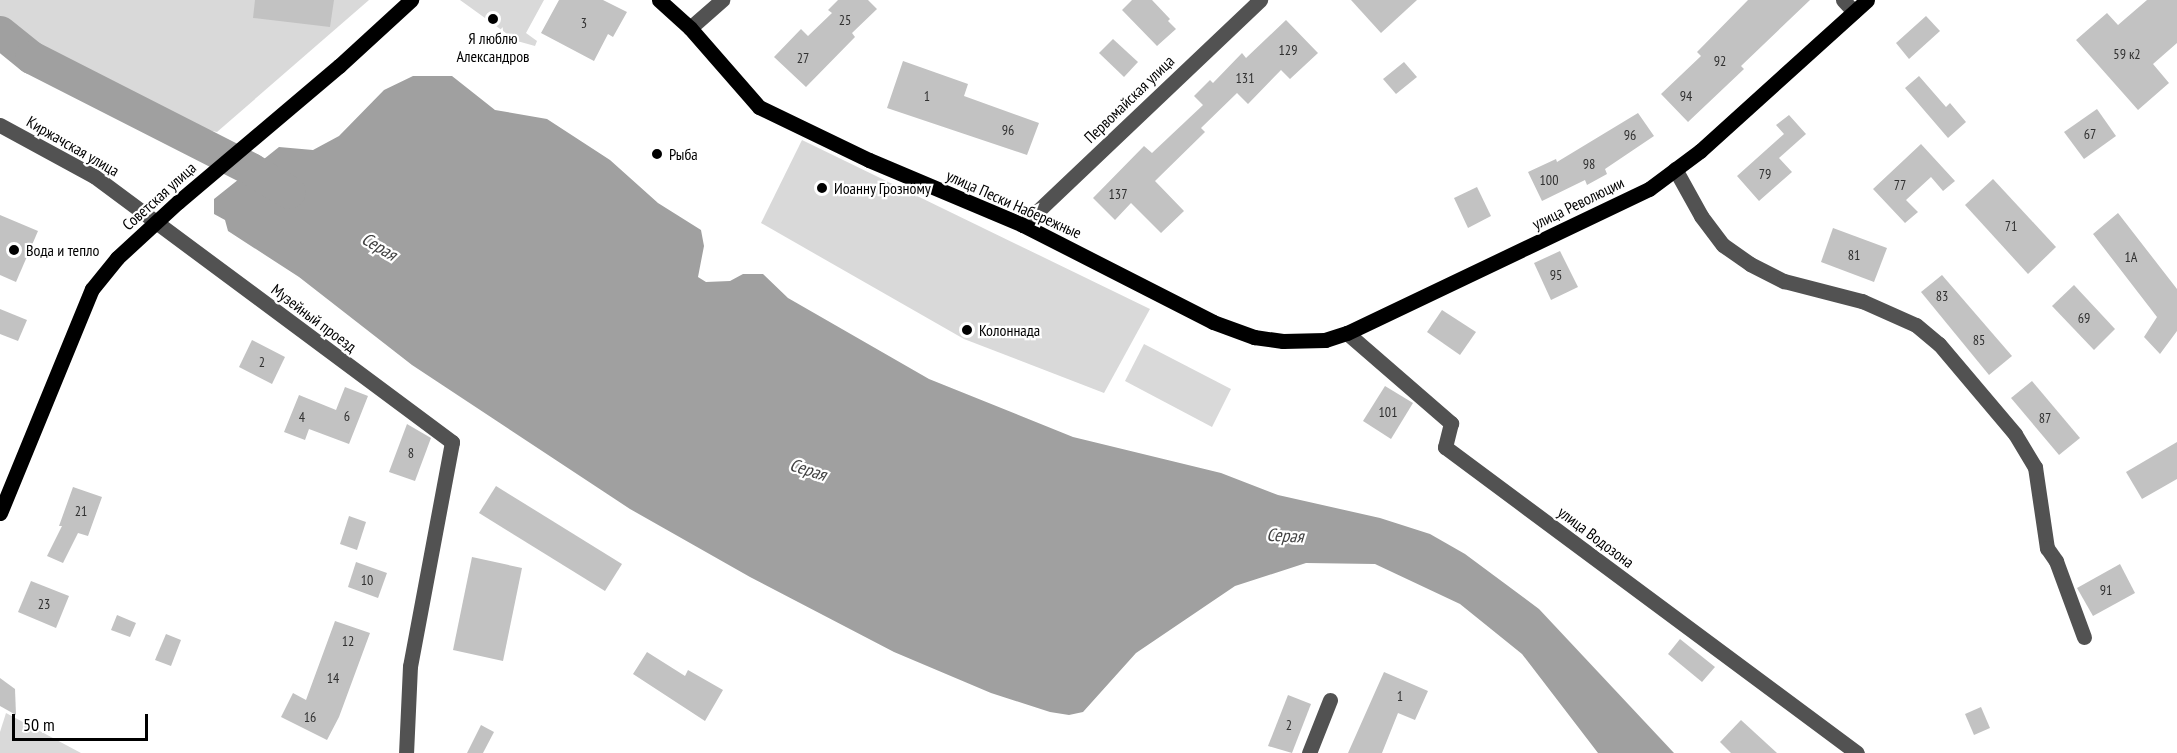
<!DOCTYPE html>
<meta charset="utf-8">
<style>
body{margin:0}
#map{position:relative;width:2177px;height:753px;overflow:hidden;background:#fff;font-family:"PT Sans Narrow",sans-serif}
div>[style]{position:absolute}
[style*='--x']{left:calc(var(--x)*1px);top:calc(var(--y)*1px);width:calc(var(--w)*1px);rotate:calc(var(--a)*1deg)}
.green>*{inset:0;background:#d9d9d9}
.water>*{inset:0;background:#a0a0a0}
.river>*{height:33px;margin:-16.5px;padding:0 16.5px;transform-origin:16.5px;border-radius:16.5px;background:#a0a0a0}
.building>*{inset:0;background:#c2c2c2}
.minor>*{height:15px;margin:-7.5px;padding:0 7.5px;transform-origin:7.5px;border-radius:7.5px;background:#525252}
.major>*{height:15px;margin:-7.5px;padding:0 7.5px;transform-origin:7.5px;border-radius:7.5px;background:#000}
.dots>*{width:16px;height:16px;translate:-50% -50%;box-sizing:border-box;border:3px solid #fff;border-radius:50%}
span{translate:-50% -50%;white-space:nowrap;text-align:center;line-height:1.15;-webkit-text-stroke:4.5px #fff;paint-order:stroke}
.number-label{font-size:14px;color:#303030}
.number-label span{-webkit-text-stroke-width:0}
.poi-label{font-size:16px;color:#000}
.left{translate:0 -50%;text-align:left}
.street-label{font-size:16px;color:#000}
.water-label{font-size:18px;color:#414141;font-style:italic}
.scale{position:absolute;left:12px;top:714px;width:136px;height:27px;box-sizing:border-box;border:3px solid #000;border-top:0;padding-left:8px;font-size:18px;line-height:21px;white-space:nowrap;color:#000;-webkit-text-stroke:4px #fff;paint-order:stroke}
</style>
<div id="map">
<div class="green">
<div style="clip-path:polygon(0 0,369px 0,217px 132px,151px 118px,0 18px)"></div>
<div style="clip-path:polygon(460px 0,544px 0,526px 33px,537px 41px,535px 46px,517px 41px)"></div>
<div style="clip-path:polygon(802px 140px,1150px 309px,1104px 393px,964px 339px,761px 223px)"></div>
<div style="clip-path:polygon(1144px 344px,1231px 389px,1212px 427px,1125px 381px)"></div>
<div style="clip-path:polygon(6px 713px,81px 753px,0 753px,0 732px)"></div>
</div>
<div class="water">
<div style="clip-path:polygon(413px 76px,452px 76px,495px 110px,547px 119px,610px 160px,658px 203px,701px 230px,704px 246px,698px 277px,706px 282px,730px 281px,743px 274px,763px 274px,788px 298px,929px 379px,1073px 437px,1221px 473px,1278px 495px,1380px 518px,1430px 534px,1465px 554px,1539px 609px,1674px 753px,1598px 753px,1522px 654px,1460px 604px,1375px 564px,1306px 563px,1235px 586px,1136px 653px,1083px 712px,1069px 715px,1050px 712px,991px 693px,894px 652px,750px 577px,630px 509px,412px 365px,299px 277px,228px 231px,225px 220px,214px 214px,214px 199px,279px 147px,313px 150px,339px 136px,384px 90px)"></div>
</div>
<div class="river">
<div style="--x:0;--y:32;--w:40;--a:39"></div>
<div style="--x:31;--y:57;--w:247;--a:27"></div>
<div style="--x:251;--y:169;--w:44;--a:31.2"></div>
</div>
<div class="building">
<div style="clip-path:polygon(255px 0,334px 0,330px 27px,253px 18px)"></div>
<div style="clip-path:polygon(559px 0,603px 0,627px 12px,613px 37px,608px 34px,594px 61px,541px 33px)"></div>
<div style="clip-path:polygon(838px 0,868px 0,877px 9px,852px 33px,855px 37px,806px 87px,774px 57px,801px 29px,808px 36px,832px 13px,828px 10px)"></div>
<div style="clip-path:polygon(1132px 0,1152px 0,1170px 19px,1168px 21px,1176px 29px,1157px 46px,1122px 10px)"></div>
<div style="clip-path:polygon(1351px 0,1417px 0,1381px 33px)"></div>
<div style="clip-path:polygon(1748px 0,1810px 0,1741px 66px,1744px 69px,1688px 122px,1661px 94px,1701px 56px,1697px 52px)"></div>
<div style="clip-path:polygon(2147px 0,2177px 0,2177px 43px,2153px 64px,2169px 83px,2138px 110px,2076px 40px,2107px 13px,2118px 25px)"></div>
<div style="clip-path:polygon(1926px 16px,1940px 31px,1909px 59px,1896px 43px)"></div>
<div style="clip-path:polygon(1286px 20px,1318px 53px,1290px 79px,1281px 70px,1248px 104px,1237px 93px,1201px 128px,1205px 132px,1155px 181px,1184px 211px,1161px 233px,1131px 203px,1115px 220px,1093px 198px,1144px 146px,1152px 153px,1203px 105px,1194px 96px,1210px 80px,1213px 83px,1242px 53px,1246px 58px)"></div>
<div style="clip-path:polygon(1113px 39px,1138px 62px,1124px 77px,1099px 53px)"></div>
<div style="clip-path:polygon(903px 61px,968px 84px,964px 96px,1039px 123px,1027px 155px,887px 108px)"></div>
<div style="clip-path:polygon(1404px 62px,1417px 77px,1396px 94px,1383px 79px)"></div>
<div style="clip-path:polygon(1919px 76px,1946px 107px,1950px 103px,1966px 122px,1948px 138px,1905px 88px)"></div>
<div style="clip-path:polygon(2097px 109px,2116px 136px,2084px 159px,2064px 132px)"></div>
<div style="clip-path:polygon(1638px 113px,1654px 136px,1605px 169px,1607px 174px,1587px 185px,1585px 180px,1542px 201px,1528px 172px,1556px 159px,1557px 162px)"></div>
<div style="clip-path:polygon(1789px 115px,1806px 134px,1779px 158px,1792px 172px,1759px 201px,1737px 176px,1784px 134px,1776px 125px)"></div>
<div style="clip-path:polygon(1921px 144px,1955px 181px,1943px 191px,1931px 177px,1906px 200px,1918px 212px,1905px 223px,1873px 189px)"></div>
<div style="clip-path:polygon(1993px 179px,2056px 247px,2028px 274px,1965px 205px)"></div>
<div style="clip-path:polygon(1477px 187px,1491px 216px,1468px 228px,1454px 198px)"></div>
<div style="clip-path:polygon(2118px 213px,2177px 289px,2177px 331px,2160px 354px,2144px 337px,2157px 317px,2093px 234px)"></div>
<div style="clip-path:polygon(0 215px,38px 231px,16px 282px,0 275px)"></div>
<div style="clip-path:polygon(1833px 228px,1887px 248px,1874px 282px,1821px 262px)"></div>
<div style="clip-path:polygon(1560px 251px,1578px 287px,1551px 300px,1534px 263px)"></div>
<div style="clip-path:polygon(1942px 275px,2012px 356px,1989px 375px,1921px 292px)"></div>
<div style="clip-path:polygon(2074px 285px,2115px 329px,2094px 350px,2052px 306px)"></div>
<div style="clip-path:polygon(0 309px,27px 320px,18px 341px,0 334px)"></div>
<div style="clip-path:polygon(1442px 310px,1476px 332px,1460px 355px,1427px 332px)"></div>
<div style="clip-path:polygon(252px 340px,285px 357px,272px 384px,239px 367px)"></div>
<div style="clip-path:polygon(2032px 381px,2080px 438px,2059px 455px,2011px 398px)"></div>
<div style="clip-path:polygon(1385px 386px,1413px 403px,1391px 439px,1363px 421px)"></div>
<div style="clip-path:polygon(345px 387px,368px 396px,349px 444px,309px 429px,305px 440px,284px 432px,299px 395px,336px 410px)"></div>
<div style="clip-path:polygon(407px 424px,431px 438px,415px 481px,389px 472px)"></div>
<div style="clip-path:polygon(2177px 442px,2177px 479px,2142px 499px,2126px 472px)"></div>
<div style="clip-path:polygon(496px 486px,622px 564px,605px 591px,479px 513px)"></div>
<div style="clip-path:polygon(73px 487px,102px 497px,88px 536px,78px 533px,63px 563px,47px 556px,62px 526px,59px 526px)"></div>
<div style="clip-path:polygon(349px 516px,366px 522px,357px 550px,340px 544px)"></div>
<div style="clip-path:polygon(472px 557px,522px 568px,503px 661px,453px 650px)"></div>
<div style="clip-path:polygon(356px 562px,387px 573px,378px 598px,348px 587px)"></div>
<div style="clip-path:polygon(2120px 564px,2135px 593px,2093px 616px,2077px 588px)"></div>
<div style="clip-path:polygon(31px 581px,69px 596px,56px 628px,18px 612px)"></div>
<div style="clip-path:polygon(117px 615px,136px 623px,130px 637px,111px 630px)"></div>
<div style="clip-path:polygon(335px 621px,370px 633px,339px 717px,327px 740px,281px 717px,293px 693px,306px 700px)"></div>
<div style="clip-path:polygon(166px 634px,181px 640px,171px 666px,155px 660px)"></div>
<div style="clip-path:polygon(1680px 639px,1715px 667px,1702px 682px,1668px 654px)"></div>
<div style="clip-path:polygon(647px 652px,685px 676px,688px 670px,723px 690px,705px 721px,633px 674px)"></div>
<div style="clip-path:polygon(1384px 672px,1428px 691px,1415px 720px,1398px 713px,1382px 753px,1348px 753px)"></div>
<div style="clip-path:polygon(0 678px,15px 689px,16px 715px,0 706px)"></div>
<div style="clip-path:polygon(1288px 695px,1311px 704px,1292px 753px,1268px 746px)"></div>
<div style="clip-path:polygon(1981px 707px,1990px 728px,1974px 735px,1965px 714px)"></div>
<div style="clip-path:polygon(1741px 720px,1777px 753px,1731px 753px,1720px 742px)"></div>
<div style="clip-path:polygon(481px 725px,494px 732px,483px 753px,467px 753px)"></div>
</div>
<div class="minor">
<div style="--x:1843;--y:0;--w:16;--a:47"></div>
<div style="--x:690;--y:28;--w:43;--a:-41.2"></div>
<div style="--x:0;--y:125;--w:107;--a:28.5"></div>
<div style="--x:94;--y:176;--w:446;--a:36.6"></div>
<div style="--x:452;--y:442;--w:228;--a:100.6"></div>
<div style="--x:410;--y:666;--w:87;--a:92.6"></div>
<div style="--x:1675;--y:169;--w:54;--a:61"></div>
<div style="--x:1701;--y:216;--w:36;--a:53"></div>
<div style="--x:1723;--y:245;--w:33;--a:35"></div>
<div style="--x:1750;--y:264;--w:38;--a:27"></div>
<div style="--x:1784;--y:281;--w:81;--a:14.4"></div>
<div style="--x:1862;--y:301;--w:59;--a:24"></div>
<div style="--x:1916;--y:325;--w:30;--a:40"></div>
<div style="--x:1939;--y:344;--w:118;--a:49.8"></div>
<div style="--x:2015;--y:434;--w:39;--a:59"></div>
<div style="--x:2035;--y:467;--w:82;--a:81.6"></div>
<div style="--x:2047;--y:548;--w:16;--a:55"></div>
<div style="--x:2056;--y:561;--w:81;--a:69.8"></div>
<div style="--x:1023;--y:225;--w:327;--a:-43.5"></div>
<div style="--x:1347;--y:333;--w:138;--a:40.9"></div>
<div style="--x:1451;--y:423;--w:25;--a:104"></div>
<div style="--x:1445;--y:447;--w:513;--a:36.6"></div>
<div style="--x:1309;--y:753;--w:57;--a:-68.4"></div>
</div>
<div class="major">
<div style="--x:659;--y:0;--w:42;--a:42.1"></div>
<div style="--x:690;--y:28;--w:105;--a:48.9"></div>
<div style="--x:759;--y:107;--w:122;--a:25.7"></div>
<div style="--x:869;--y:160;--w:167;--a:22.9"></div>
<div style="--x:1023;--y:225;--w:213;--a:27"></div>
<div style="--x:1213;--y:322;--w:44;--a:20.1"></div>
<div style="--x:1254;--y:337;--w:29;--a:8"></div>
<div style="--x:1283;--y:341;--w:42;--a:-1.4"></div>
<div style="--x:1325;--y:340;--w:23;--a:-18"></div>
<div style="--x:1347;--y:333;--w:335;--a:-25.5"></div>
<div style="--x:1649;--y:189;--w:64;--a:-36.7"></div>
<div style="--x:1700;--y:151;--w:225;--a:-42.1"></div>
<div style="--x:0;--y:513;--w:242;--a:-67.7"></div>
<div style="--x:92;--y:289;--w:40;--a:-51"></div>
<div style="--x:117;--y:258;--w:83;--a:-42.6"></div>
<div style="--x:178;--y:202;--w:211;--a:-40.2"></div>
<div style="--x:339;--y:66;--w:98;--a:-42.5"></div>
</div>
<div class="dots">
<div style="left:493px;top:19px;background:#000"></div>
<div style="left:657px;top:154px;background:#000"></div>
<div style="left:822px;top:188px;background:#000"></div>
<div style="left:14px;top:250px;background:#000"></div>
<div style="left:967px;top:330px;background:#000"></div>
</div>
<div class="number-label">
<span style="left:845px;top:20px">25</span>
<span style="left:584px;top:23px">3</span>
<span style="left:1288px;top:50px">129</span>
<span style="left:2127px;top:54px">59 к2</span>
<span style="left:803px;top:58px">27</span>
<span style="left:1720px;top:61px">92</span>
<span style="left:1245px;top:78px">131</span>
<span style="left:927px;top:96px">1</span>
<span style="left:1686px;top:96px">94</span>
<span style="left:1008px;top:130px">96</span>
<span style="left:2090px;top:134px">67</span>
<span style="left:1630px;top:135px">96</span>
<span style="left:1589px;top:164px">98</span>
<span style="left:1765px;top:174px">79</span>
<span style="left:1549px;top:180px">100</span>
<span style="left:1900px;top:185px">77</span>
<span style="left:1118px;top:194px">137</span>
<span style="left:2011px;top:226px">71</span>
<span style="left:1854px;top:255px">81</span>
<span style="left:2131px;top:257px">1А</span>
<span style="left:1556px;top:275px">95</span>
<span style="left:1942px;top:296px">83</span>
<span style="left:2084px;top:318px">69</span>
<span style="left:1979px;top:340px">85</span>
<span style="left:262px;top:362px">2</span>
<span style="left:1388px;top:412px">101</span>
<span style="left:347px;top:416px">6</span>
<span style="left:302px;top:417px">4</span>
<span style="left:2045px;top:418px">87</span>
<span style="left:411px;top:453px">8</span>
<span style="left:81px;top:511px">21</span>
<span style="left:367px;top:580px">10</span>
<span style="left:2106px;top:590px">91</span>
<span style="left:44px;top:604px">23</span>
<span style="left:348px;top:641px">12</span>
<span style="left:333px;top:678px">14</span>
<span style="left:1400px;top:696px">1</span>
<span style="left:310px;top:717px">16</span>
<span style="left:1289px;top:725px">2</span>
</div>
<div class="poi-label">
<span style="left:493px;top:47px">Я люблю<br>Александров</span>
<span class="left" style="left:669px;top:154px">Рыба</span>
<span class="left" style="left:834px;top:188px">Иоанну Грозному</span>
<span class="left" style="left:26px;top:250px">Вода и тепло</span>
<span class="left" style="left:979px;top:330px">Колоннада</span>
</div>
<div class="street-label">
<span style="left:1129px;top:99px;rotate:-44deg">Первомайская улица</span>
<span style="left:73px;top:146px;rotate:30deg">Киржачская улица</span>
<span style="left:159px;top:196px;rotate:-42deg">Советская улица</span>
<span style="left:1578px;top:203px;rotate:-26deg">улица Революции</span>
<span style="left:1014px;top:204px;rotate:24deg">улица Пески Набережные</span>
<span style="left:314px;top:318px;rotate:37deg">Музейный проезд</span>
<span style="left:1596px;top:537px;rotate:37deg">улица Водозона</span>
</div>
<div class="water-label">
<span style="left:379px;top:247px;rotate:31deg">Серая</span>
<span style="left:808px;top:470px;rotate:18deg">Серая</span>
<span style="left:1285px;top:536px;rotate:3deg">Серая</span>
</div>
<div class="scale">50 m</div>
</div>
